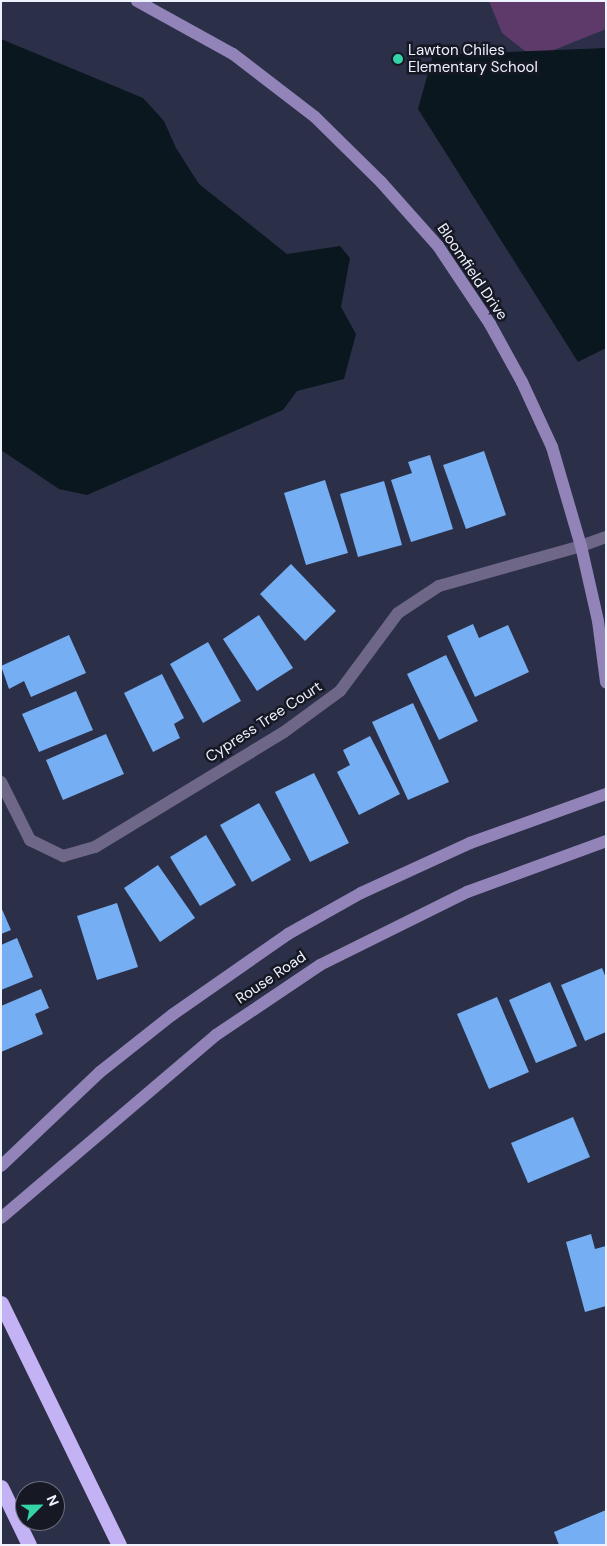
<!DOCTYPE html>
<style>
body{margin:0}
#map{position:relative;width:607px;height:1546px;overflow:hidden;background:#2b3048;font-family:"DM Sans",sans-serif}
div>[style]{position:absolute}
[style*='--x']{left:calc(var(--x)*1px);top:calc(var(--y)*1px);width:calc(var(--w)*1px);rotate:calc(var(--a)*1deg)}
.green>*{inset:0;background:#5e3a6a}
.water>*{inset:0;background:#0a171e}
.building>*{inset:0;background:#75aef3}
.lane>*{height:12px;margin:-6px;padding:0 6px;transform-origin:6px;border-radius:6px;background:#6f6788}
.street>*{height:12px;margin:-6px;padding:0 6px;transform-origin:6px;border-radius:6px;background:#6f6788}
.secondary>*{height:12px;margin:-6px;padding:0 6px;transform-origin:6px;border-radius:6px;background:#9284b9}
.highway>*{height:15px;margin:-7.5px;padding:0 7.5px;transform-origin:7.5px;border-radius:7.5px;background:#c3b2f4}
.dots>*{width:14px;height:14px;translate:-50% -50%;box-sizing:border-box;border:2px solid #161923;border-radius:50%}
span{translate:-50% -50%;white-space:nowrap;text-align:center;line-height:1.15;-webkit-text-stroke:5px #161923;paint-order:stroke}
.poi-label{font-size:15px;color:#eef1fe}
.left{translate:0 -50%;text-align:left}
.street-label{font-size:15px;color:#eef1fe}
.frame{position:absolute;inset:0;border:2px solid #eef1fe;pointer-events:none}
.north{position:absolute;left:15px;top:1481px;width:50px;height:50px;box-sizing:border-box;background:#161923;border:1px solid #6c6f7b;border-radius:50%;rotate:67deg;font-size:14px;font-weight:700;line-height:20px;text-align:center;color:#eef1fe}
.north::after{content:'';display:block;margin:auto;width:18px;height:22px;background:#35d4a7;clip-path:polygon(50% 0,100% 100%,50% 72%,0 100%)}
</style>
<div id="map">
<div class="green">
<div style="clip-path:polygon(489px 1px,606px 1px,606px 29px,549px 52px,525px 51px,502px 33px)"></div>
</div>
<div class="water">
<div style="clip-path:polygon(1px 39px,143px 98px,164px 121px,176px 148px,199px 184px,287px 254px,340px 246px,350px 258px,341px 307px,356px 334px,344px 379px,297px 391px,283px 410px,87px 495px,59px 489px,1px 450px)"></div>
<div style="clip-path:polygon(606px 48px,606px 348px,578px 362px,418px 109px,433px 55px)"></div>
</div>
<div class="building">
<div style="clip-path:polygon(484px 451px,506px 515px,466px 529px,443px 465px)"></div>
<div style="clip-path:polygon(430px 455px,453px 529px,411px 542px,391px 480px,412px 473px,408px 462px)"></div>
<div style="clip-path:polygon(325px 480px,348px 553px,306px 565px,284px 493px)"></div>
<div style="clip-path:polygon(384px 481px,402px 545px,358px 557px,340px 494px)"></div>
<div style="clip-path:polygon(291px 564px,336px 611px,305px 641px,260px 594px)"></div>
<div style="clip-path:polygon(259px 615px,293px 668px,257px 691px,223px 639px)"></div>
<div style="clip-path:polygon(473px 624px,479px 638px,508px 625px,529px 672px,475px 697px,447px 636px)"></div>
<div style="clip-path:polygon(69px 635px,86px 673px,31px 697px,24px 681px,9px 689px,1px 666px)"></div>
<div style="clip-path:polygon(208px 642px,241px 701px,203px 723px,170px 664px)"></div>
<div style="clip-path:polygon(446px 655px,478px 721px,439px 740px,407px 674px)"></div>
<div style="clip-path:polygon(162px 674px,184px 718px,174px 724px,180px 738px,153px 752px,124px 693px)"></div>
<div style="clip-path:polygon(76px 691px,93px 730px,39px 752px,22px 714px)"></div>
<div style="clip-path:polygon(413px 703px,449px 782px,408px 800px,372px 722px)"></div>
<div style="clip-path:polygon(106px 734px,124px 774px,63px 800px,46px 760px)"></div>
<div style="clip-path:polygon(370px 736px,400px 794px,359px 815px,337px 772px,350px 765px,343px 750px)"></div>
<div style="clip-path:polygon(314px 773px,349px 843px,310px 862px,275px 792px)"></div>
<div style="clip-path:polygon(259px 803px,291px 860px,252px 882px,220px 825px)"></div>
<div style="clip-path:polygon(206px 835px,236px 885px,200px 906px,170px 857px)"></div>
<div style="clip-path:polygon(158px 865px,195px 918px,160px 942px,124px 888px)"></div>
<div style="clip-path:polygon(117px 903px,138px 967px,97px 980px,77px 916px)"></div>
<div style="clip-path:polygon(1px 907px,11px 930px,1px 934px)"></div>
<div style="clip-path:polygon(17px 938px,33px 977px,1px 990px,1px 945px)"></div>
<div style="clip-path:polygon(602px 968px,606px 978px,606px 1032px,585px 1041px,561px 985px)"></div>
<div style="clip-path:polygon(550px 982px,577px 1046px,536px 1063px,509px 1000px)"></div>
<div style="clip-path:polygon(41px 989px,49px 1008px,35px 1014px,43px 1034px,1px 1052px,1px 1006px)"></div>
<div style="clip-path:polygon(497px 997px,529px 1072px,489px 1089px,457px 1014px)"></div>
<div style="clip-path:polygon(573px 1117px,590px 1157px,528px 1183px,511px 1143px)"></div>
<div style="clip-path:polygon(591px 1234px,595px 1249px,606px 1246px,606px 1306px,585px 1312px,566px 1242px)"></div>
<div style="clip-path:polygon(606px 1510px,606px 1545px,559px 1545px,554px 1532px)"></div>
</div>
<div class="lane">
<div style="--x:581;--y:546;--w:27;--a:-20"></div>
</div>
<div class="street">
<div style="--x:1;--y:782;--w:65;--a:63.4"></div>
<div style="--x:30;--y:840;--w:37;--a:26"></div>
<div style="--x:63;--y:856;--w:33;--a:-16"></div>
<div style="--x:95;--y:847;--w:221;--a:-31.3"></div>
<div style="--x:284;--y:732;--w:69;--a:-36.2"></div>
<div style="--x:340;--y:691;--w:97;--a:-53.4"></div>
<div style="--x:398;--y:613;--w:49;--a:-33.4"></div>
<div style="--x:439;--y:586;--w:148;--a:-15.7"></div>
</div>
<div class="secondary">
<div style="--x:137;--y:1;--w:110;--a:28.9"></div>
<div style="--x:233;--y:54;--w:103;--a:37.5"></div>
<div style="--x:315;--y:117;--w:93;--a:44.6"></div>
<div style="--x:381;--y:182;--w:86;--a:48.3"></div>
<div style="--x:438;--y:246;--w:94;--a:56.3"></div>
<div style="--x:490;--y:324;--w:66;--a:61.1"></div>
<div style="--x:522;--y:382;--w:72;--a:65.2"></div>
<div style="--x:552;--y:447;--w:103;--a:73.7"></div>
<div style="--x:581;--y:546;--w:77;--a:77.2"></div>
<div style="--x:598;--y:621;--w:62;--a:82.5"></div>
<div style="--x:1;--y:1166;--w:137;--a:-43.5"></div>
<div style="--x:100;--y:1072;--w:92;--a:-38.4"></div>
<div style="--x:172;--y:1015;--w:141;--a:-34.9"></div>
<div style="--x:288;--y:934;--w:84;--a:-29.3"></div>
<div style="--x:361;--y:893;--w:120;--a:-24.6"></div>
<div style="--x:470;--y:843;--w:145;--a:-19.8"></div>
<div style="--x:1;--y:1218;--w:282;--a:-40.4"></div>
<div style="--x:216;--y:1035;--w:125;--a:-33.9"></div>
<div style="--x:320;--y:965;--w:164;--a:-26.4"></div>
<div style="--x:467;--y:892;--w:148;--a:-20.1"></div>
</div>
<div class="highway">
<div style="--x:1;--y:1303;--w:269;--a:64"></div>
<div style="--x:1;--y:1487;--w:64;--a:64.2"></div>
</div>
<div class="dots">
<div style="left:398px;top:59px;background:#35d4a7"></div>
</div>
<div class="poi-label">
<span class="left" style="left:408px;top:59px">Lawton Chiles<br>Elementary School</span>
</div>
<div class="street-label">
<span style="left:472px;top:272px;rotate:56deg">Bloomfield Drive</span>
<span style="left:264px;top:722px;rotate:-33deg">Cypress Tree Court</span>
<span style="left:271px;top:978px;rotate:-34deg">Rouse Road</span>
</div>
<div class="frame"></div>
<div class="north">N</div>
</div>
